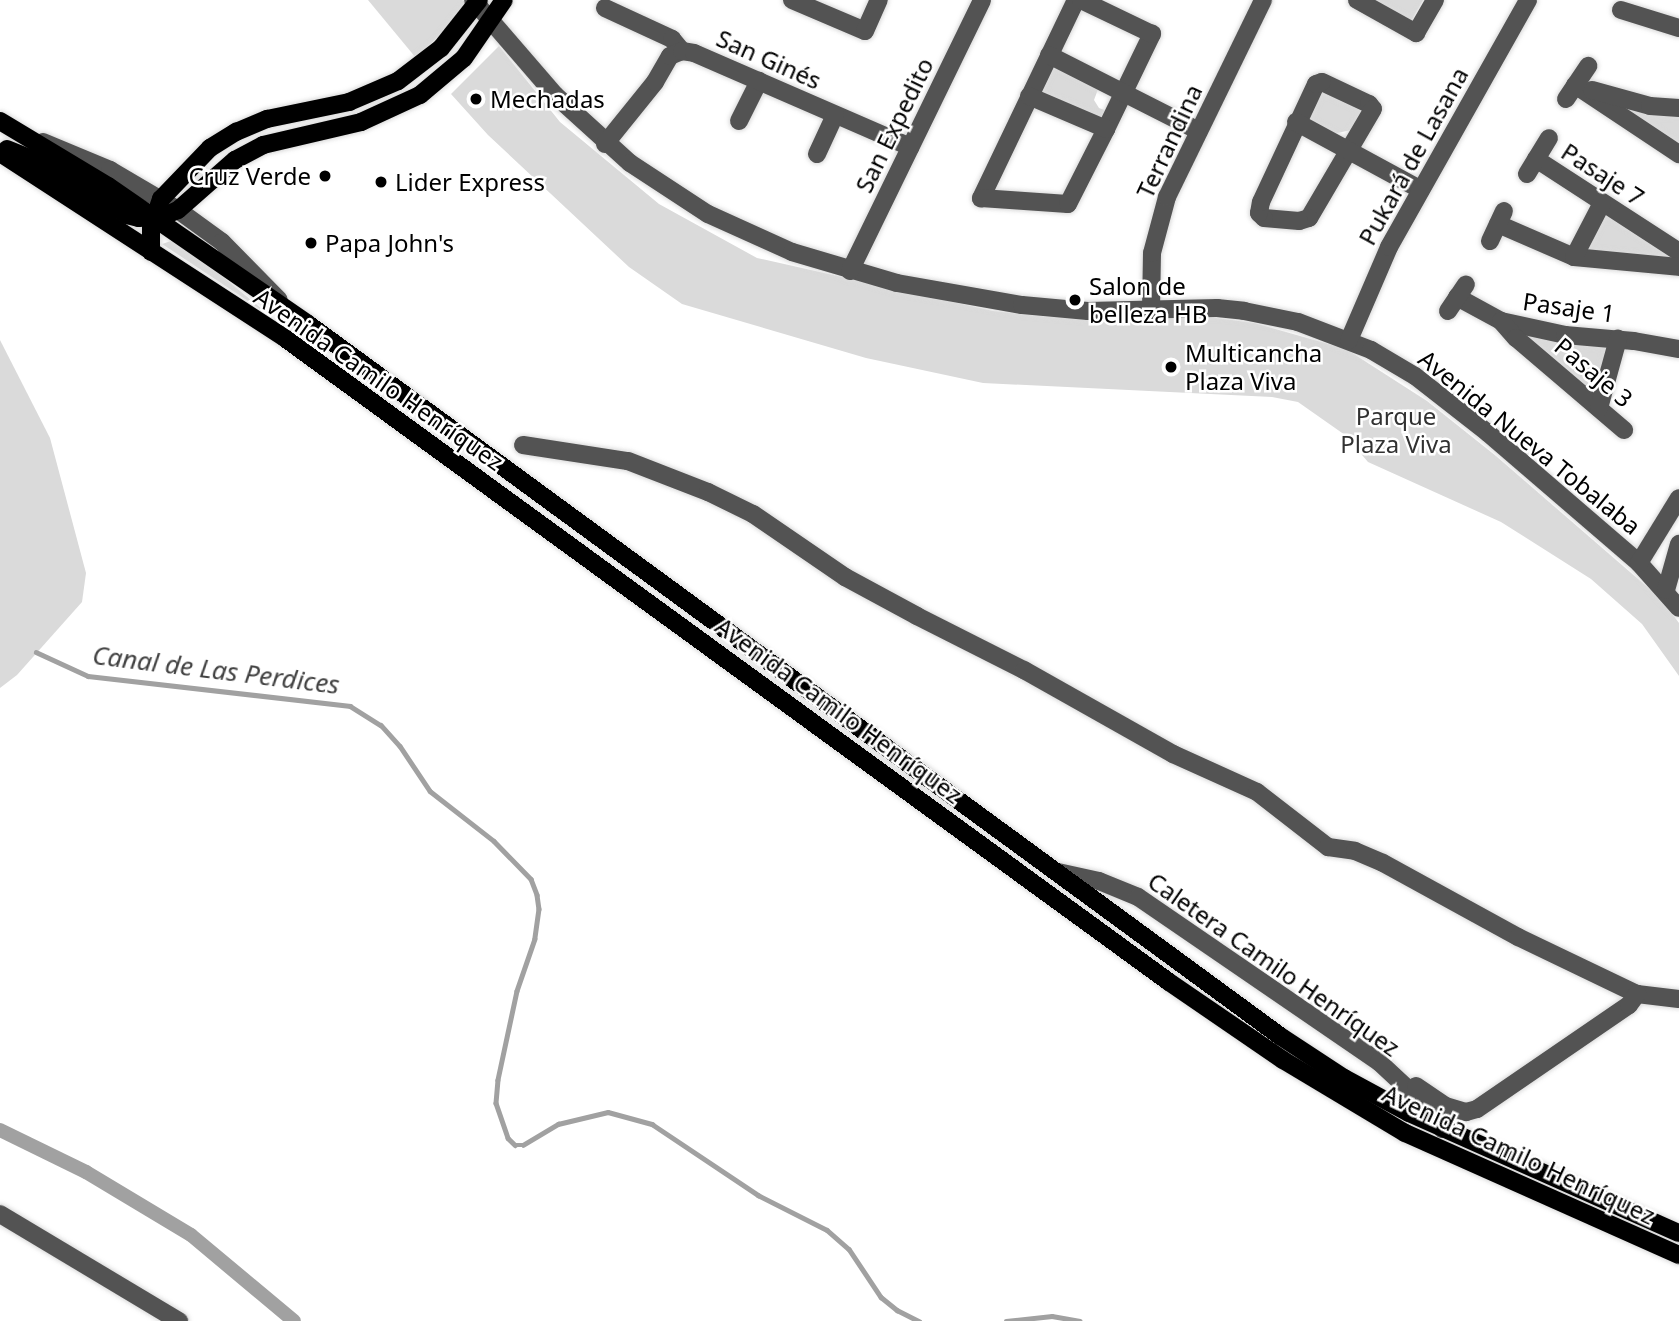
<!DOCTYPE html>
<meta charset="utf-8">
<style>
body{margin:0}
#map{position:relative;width:1679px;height:1321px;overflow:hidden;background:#fff;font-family:"Noto Sans",sans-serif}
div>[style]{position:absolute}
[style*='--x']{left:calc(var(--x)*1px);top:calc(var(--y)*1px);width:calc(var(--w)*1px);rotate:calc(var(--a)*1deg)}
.green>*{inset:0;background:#dadada}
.stream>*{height:4.5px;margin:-2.25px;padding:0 2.25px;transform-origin:2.25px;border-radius:2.25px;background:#a1a1a1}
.canal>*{height:14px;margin:-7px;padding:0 7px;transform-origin:7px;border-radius:7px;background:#a1a1a1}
.roads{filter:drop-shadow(0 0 2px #dbdbdb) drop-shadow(0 0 2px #dbdbdb)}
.minor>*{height:18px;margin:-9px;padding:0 9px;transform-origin:9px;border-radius:9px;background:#535353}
.major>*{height:18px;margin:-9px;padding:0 9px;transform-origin:9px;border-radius:9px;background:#000}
.dots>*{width:19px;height:19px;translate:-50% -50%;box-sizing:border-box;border:4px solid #fff;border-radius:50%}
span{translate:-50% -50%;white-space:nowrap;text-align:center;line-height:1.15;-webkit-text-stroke:5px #fff;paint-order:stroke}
.street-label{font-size:24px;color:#000}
.poi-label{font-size:24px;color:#000}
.left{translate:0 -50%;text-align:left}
.right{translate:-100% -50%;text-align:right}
.park-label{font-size:24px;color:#313131}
.water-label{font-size:26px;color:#424242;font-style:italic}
</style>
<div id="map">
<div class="green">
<div style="clip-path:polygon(368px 0,462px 0,469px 6px,416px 58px)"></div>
<div style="clip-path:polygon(1364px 0,1423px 0,1410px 23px)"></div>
<div style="clip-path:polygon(499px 46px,560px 122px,659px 204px,757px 258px,993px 311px,1049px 317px,1216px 318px,1254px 323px,1346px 349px,1427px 401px,1496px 456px,1660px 598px,1679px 623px,1679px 676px,1642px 624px,1591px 579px,1501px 522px,1368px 462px,1345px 435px,1298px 402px,1272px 397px,983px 383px,866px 358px,682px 304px,629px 267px,488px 135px,451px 94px)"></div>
<div style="clip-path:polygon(1055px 62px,1100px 84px,1094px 100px,1099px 108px,1107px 111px,1100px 120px,1039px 94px)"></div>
<div style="clip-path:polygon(1322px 85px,1369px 108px,1351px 130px,1333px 134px,1304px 120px)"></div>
<div style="clip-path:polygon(1611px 99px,1679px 112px,1679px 148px)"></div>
<div style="clip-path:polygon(1601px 211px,1679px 262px,1584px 250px)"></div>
<div style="clip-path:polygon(174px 240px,199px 257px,269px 315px,162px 244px)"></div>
<div style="clip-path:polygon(1503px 324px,1617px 343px,1599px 409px)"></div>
<div style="clip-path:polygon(0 340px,50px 438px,86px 573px,82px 602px,17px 675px,0 688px)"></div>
</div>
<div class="stream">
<div style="--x:36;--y:652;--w:57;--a:24.8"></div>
<div style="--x:88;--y:676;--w:264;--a:6.5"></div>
<div style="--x:350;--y:706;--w:36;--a:32"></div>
<div style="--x:381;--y:725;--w:28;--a:48"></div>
<div style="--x:400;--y:746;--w:54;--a:56.3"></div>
<div style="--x:430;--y:791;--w:81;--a:38"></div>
<div style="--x:494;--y:841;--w:53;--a:45.8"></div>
<div style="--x:531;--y:879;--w:17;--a:69"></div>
<div style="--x:537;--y:895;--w:14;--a:82"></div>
<div style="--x:539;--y:909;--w:30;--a:98"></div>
<div style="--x:535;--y:939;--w:55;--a:109.1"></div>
<div style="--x:517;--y:991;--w:91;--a:102.1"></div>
<div style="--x:498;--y:1080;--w:23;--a:95"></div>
<div style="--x:496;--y:1103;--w:37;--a:71"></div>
<div style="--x:508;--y:1138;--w:10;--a:45"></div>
<div style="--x:515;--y:1145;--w:8;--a:0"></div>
<div style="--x:523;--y:1145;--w:41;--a:-31"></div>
<div style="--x:558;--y:1124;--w:51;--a:-13.5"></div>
<div style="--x:608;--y:1112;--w:46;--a:15.3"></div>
<div style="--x:652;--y:1124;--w:128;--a:33.8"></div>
<div style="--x:758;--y:1195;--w:77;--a:26.9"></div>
<div style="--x:827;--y:1230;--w:29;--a:41"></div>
<div style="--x:849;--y:1249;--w:58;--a:56.3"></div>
<div style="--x:881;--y:1297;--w:21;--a:39"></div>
<div style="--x:897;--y:1310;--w:25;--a:27"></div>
<div style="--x:1006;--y:1321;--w:46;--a:-6.2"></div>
<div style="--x:1052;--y:1316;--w:28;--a:10"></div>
</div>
<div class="canal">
<div style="--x:0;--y:1130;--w:96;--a:26"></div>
<div style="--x:86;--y:1172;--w:122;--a:31"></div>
<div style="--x:191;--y:1235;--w:134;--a:39.9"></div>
</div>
<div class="roads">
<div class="minor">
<div style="--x:473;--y:0;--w:125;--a:49.2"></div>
<div style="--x:555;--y:95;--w:101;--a:42.2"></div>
<div style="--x:630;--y:163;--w:93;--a:33.2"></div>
<div style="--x:708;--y:214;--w:92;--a:24.3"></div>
<div style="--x:792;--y:252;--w:109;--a:16.4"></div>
<div style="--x:897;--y:283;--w:127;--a:10"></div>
<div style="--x:1022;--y:305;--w:66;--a:5.2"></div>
<div style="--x:1088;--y:311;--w:129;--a:-1.3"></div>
<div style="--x:1217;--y:308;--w:27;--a:6"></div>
<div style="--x:1244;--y:311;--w:55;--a:11.5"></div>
<div style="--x:1298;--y:322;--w:78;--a:21"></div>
<div style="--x:1371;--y:350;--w:51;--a:30.6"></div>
<div style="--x:1415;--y:376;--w:93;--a:38"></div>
<div style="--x:1488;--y:433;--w:199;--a:40.7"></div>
<div style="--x:1639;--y:563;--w:60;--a:48.4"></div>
<div style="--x:792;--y:0;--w:79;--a:23"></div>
<div style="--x:865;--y:31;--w:34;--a:-66"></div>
<div style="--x:1076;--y:0;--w:220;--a:115.6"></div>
<div style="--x:981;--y:198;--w:87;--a:3.9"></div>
<div style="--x:1068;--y:204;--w:84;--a:-63.1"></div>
<div style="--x:1106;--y:129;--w:106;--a:-64.2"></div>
<div style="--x:1152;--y:34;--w:79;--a:-154.4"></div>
<div style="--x:1357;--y:0;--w:68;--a:29.2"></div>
<div style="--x:1416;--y:33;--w:38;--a:-60"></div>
<div style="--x:605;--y:8;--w:74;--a:24.8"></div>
<div style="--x:672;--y:39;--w:16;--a:50"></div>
<div style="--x:1621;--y:10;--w:61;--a:17.2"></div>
<div style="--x:1049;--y:55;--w:168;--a:26.9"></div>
<div style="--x:1322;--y:82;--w:52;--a:25.1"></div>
<div style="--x:1369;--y:104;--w:6;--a:51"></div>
<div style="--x:1373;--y:109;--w:126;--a:120.4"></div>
<div style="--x:1309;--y:218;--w:10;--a:163"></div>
<div style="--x:1299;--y:221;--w:35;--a:-175"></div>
<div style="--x:1264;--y:218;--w:7;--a:-135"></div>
<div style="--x:1259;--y:213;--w:11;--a:-80"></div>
<div style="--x:1261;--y:202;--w:130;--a:-65"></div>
<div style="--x:1316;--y:84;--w:6;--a:-18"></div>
<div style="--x:1575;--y:85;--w:125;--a:33.6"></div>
<div style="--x:1592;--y:90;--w:60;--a:15.4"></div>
<div style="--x:1650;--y:106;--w:29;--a:4"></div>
<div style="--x:1029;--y:96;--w:84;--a:23.2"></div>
<div style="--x:1566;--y:99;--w:40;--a:-56"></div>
<div style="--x:739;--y:121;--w:45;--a:-63.4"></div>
<div style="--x:1296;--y:122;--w:142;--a:28.5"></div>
<div style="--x:43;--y:142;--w:73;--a:22.7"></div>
<div style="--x:110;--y:170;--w:79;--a:30.5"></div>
<div style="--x:178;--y:210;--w:54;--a:36"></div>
<div style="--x:222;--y:242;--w:81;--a:45.5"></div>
<div style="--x:605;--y:144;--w:80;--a:-51.1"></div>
<div style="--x:655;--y:82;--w:30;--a:-60"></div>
<div style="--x:670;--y:56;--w:13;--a:-23"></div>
<div style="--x:682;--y:51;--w:12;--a:9"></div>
<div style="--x:694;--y:53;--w:236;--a:23.5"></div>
<div style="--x:817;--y:154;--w:43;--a:-65.2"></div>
<div style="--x:1536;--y:159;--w:171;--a:33"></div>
<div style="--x:1527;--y:174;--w:42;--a:-58.6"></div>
<div style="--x:1498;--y:224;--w:83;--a:23.5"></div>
<div style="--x:1574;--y:257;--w:105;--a:5.4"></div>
<div style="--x:1490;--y:241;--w:33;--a:-65"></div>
<div style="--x:1574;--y:257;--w:61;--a:-62.6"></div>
<div style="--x:850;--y:271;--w:301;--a:-64"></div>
<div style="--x:1457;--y:297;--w:50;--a:28.6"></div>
<div style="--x:1501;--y:321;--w:66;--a:12.3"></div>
<div style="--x:1565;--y:335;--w:69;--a:5"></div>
<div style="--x:1634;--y:341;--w:46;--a:10.1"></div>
<div style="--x:1151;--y:310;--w:57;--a:-89"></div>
<div style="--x:1152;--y:253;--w:58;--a:-75"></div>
<div style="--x:1167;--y:197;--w:219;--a:-64"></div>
<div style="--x:1448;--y:311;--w:32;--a:-56"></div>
<div style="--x:1501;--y:321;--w:23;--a:49"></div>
<div style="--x:1516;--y:338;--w:142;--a:40.4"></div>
<div style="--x:1349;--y:340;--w:101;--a:-66.7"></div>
<div style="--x:1389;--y:247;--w:283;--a:-60.6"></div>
<div style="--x:1599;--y:408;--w:72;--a:-74.6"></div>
<div style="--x:523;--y:445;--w:106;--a:8.7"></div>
<div style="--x:628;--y:461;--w:86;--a:21.2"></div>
<div style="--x:708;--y:492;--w:50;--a:26.1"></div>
<div style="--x:753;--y:514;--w:112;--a:34.4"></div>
<div style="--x:845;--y:577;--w:82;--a:28.4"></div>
<div style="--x:917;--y:616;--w:120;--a:26.8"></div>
<div style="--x:1024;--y:670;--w:171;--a:29.4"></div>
<div style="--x:1173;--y:754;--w:92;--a:24.3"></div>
<div style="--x:1257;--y:792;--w:90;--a:37.8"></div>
<div style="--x:1328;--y:847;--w:27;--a:8"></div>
<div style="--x:1355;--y:851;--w:30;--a:23"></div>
<div style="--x:1383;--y:863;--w:154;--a:28.7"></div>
<div style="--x:1518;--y:937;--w:132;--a:25.6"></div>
<div style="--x:1637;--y:994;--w:42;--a:6.8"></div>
<div style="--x:1639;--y:563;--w:76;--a:-58.4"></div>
<div style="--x:1666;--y:590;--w:48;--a:-74.2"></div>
<div style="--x:1058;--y:872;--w:42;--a:12.4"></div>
<div style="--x:1099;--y:881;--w:42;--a:22.3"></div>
<div style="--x:1138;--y:897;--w:292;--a:34.4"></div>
<div style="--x:1379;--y:1062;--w:62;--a:43"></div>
<div style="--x:1424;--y:1104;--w:31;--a:54"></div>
<div style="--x:1416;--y:1086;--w:36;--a:34"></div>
<div style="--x:1446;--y:1106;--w:21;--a:17"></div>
<div style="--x:1466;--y:1112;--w:11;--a:-15"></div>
<div style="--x:1477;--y:1109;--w:184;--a:-34.4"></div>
<div style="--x:1629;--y:1005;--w:14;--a:-54"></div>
<div style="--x:0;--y:1214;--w:209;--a:30.9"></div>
</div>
<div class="major">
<div style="--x:0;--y:121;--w:126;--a:31"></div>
<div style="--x:108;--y:186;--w:243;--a:34.6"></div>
<div style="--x:308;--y:324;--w:1205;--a:36.22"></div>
<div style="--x:1280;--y:1036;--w:77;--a:33.3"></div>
<div style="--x:1344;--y:1078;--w:74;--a:28.3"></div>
<div style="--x:1409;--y:1113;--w:295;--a:24"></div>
<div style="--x:7;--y:149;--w:51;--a:22"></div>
<div style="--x:54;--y:168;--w:87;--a:32.8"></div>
<div style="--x:127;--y:215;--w:12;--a:14"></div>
<div style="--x:139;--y:218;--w:27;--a:-6"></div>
<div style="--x:166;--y:215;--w:13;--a:-23"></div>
<div style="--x:178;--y:210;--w:76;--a:-41.3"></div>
<div style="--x:235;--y:160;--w:32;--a:-28"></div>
<div style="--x:263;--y:145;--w:101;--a:-13.2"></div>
<div style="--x:361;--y:122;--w:65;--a:-24.6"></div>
<div style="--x:420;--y:95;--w:57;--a:-40.1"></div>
<div style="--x:464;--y:58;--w:70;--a:-55.4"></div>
<div style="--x:0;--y:153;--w:341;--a:33"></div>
<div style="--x:286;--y:339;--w:1092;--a:36.06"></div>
<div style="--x:1169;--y:982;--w:138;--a:34.4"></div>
<div style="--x:1283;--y:1060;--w:142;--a:30.9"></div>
<div style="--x:1405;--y:1133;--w:300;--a:24"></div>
<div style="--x:151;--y:252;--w:24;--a:-90"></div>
<div style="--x:151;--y:228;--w:31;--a:-71"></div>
<div style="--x:161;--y:199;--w:71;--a:-46.1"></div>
<div style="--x:210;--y:148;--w:31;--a:-32"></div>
<div style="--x:236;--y:132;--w:34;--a:-23"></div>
<div style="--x:267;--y:119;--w:84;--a:-11.7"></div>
<div style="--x:349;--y:102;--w:53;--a:-23.2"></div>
<div style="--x:398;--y:81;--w:54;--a:-37.5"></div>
<div style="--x:441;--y:48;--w:61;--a:-51.6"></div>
</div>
</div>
<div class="dots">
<div style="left:476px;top:99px;background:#000"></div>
<div style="left:325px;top:176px;background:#000"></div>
<div style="left:381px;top:182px;background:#000"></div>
<div style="left:311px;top:243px;background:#000"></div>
<div style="left:1075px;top:300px;background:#000"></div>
<div style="left:1171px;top:367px;background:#000"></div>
</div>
<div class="street-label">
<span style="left:769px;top:59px;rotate:24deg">San Ginés</span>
<span style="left:894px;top:125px;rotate:-64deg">San Expedito</span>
<span style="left:1169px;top:141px;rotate:-65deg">Terrandina</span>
<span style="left:1413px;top:156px;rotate:-61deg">Pukará de Lasana</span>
<span style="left:1603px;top:174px;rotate:33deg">Pasaje 7</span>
<span style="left:1569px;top:307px;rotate:8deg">Pasaje 1</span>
<span style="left:1594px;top:372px;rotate:40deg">Pasaje 3</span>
<span style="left:379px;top:379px;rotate:35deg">Avenida Camilo Henríquez</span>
<span style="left:1530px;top:442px;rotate:39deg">Avenida Nueva Tobalaba</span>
<span style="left:839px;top:710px;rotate:36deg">Avenida Camilo Henríquez</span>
<span style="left:1274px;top:964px;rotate:35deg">Caletera Camilo Henríquez</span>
<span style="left:1519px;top:1154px;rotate:25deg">Avenida Camilo Henríquez</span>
</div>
<div class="poi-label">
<span class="left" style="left:490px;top:99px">Mechadas</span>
<span class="right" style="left:311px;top:176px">Cruz Verde</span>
<span class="left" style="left:395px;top:182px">Lider Express</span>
<span class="left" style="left:325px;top:243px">Papa John's</span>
<span class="left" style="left:1089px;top:300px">Salon de<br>belleza HB</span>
<span class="left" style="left:1185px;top:367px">Multicancha<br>Plaza Viva</span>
</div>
<div class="park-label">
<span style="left:1396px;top:430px">Parque<br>Plaza Viva</span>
</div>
<div class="water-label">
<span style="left:216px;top:670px;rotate:7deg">Canal de Las Perdices</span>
</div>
</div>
